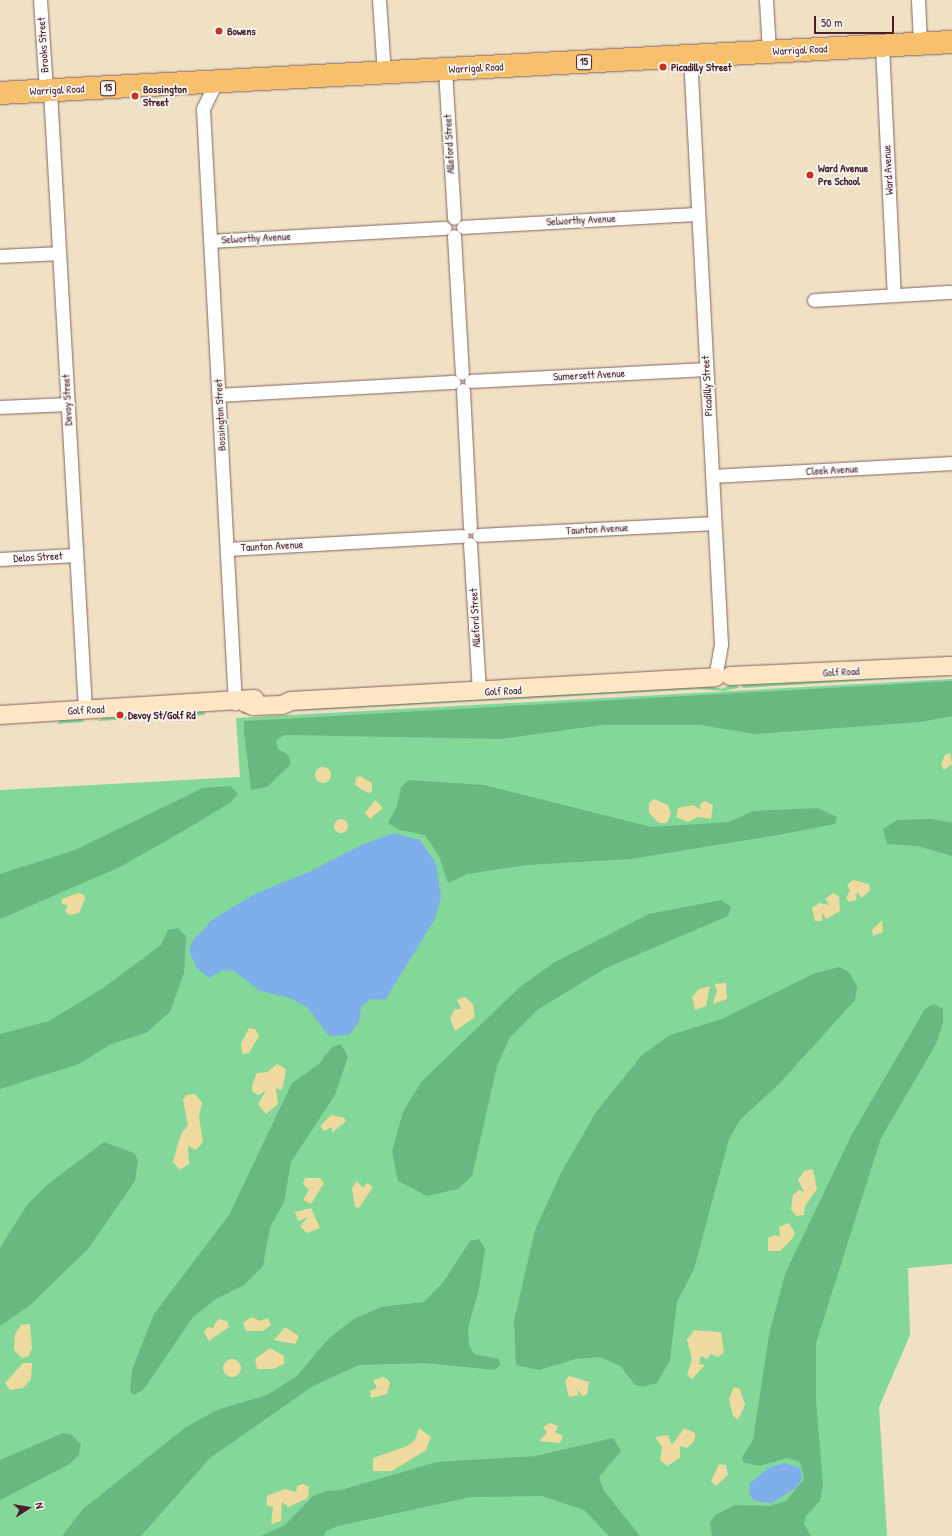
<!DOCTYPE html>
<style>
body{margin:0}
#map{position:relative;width:952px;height:1536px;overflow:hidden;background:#f0e1c4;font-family:"Patrick Hand",sans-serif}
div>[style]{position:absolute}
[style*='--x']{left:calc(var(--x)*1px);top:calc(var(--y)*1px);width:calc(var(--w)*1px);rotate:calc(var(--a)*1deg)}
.green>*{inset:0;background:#83d799}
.forest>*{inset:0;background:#6ab881}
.sand>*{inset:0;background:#eeda9e}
.round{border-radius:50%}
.water>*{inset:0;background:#7eafea}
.roads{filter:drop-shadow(0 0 1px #846361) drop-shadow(0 0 1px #846361)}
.street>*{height:13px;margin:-6.5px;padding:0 6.5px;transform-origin:6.5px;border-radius:6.5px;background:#fff}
.secondary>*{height:18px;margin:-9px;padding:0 9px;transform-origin:9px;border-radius:9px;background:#fce6c4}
.highway>*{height:22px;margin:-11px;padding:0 11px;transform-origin:11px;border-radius:11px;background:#f7c06c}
.dots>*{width:11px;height:11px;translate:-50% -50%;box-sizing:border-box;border:2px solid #f6f6f2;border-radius:50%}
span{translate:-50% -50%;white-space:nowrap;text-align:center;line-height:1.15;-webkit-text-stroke:3.5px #f6f6f2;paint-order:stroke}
.shield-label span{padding:1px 3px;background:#f6f6f2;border:1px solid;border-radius:3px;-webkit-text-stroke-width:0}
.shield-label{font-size:10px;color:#4a1f2b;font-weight:700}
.poi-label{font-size:11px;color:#4a1f2b;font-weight:700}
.left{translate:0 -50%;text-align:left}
.street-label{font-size:11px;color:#4a1f2b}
.north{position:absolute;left:8px;top:1488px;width:40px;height:40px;-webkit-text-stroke:3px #f6f6f2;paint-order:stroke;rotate:78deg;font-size:11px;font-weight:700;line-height:16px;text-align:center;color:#4a1f2b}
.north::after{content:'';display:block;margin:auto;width:14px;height:18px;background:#4a1f2b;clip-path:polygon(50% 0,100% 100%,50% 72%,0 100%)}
.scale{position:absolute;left:814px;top:16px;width:80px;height:18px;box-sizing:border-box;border:2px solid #4a1f2b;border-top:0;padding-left:5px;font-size:12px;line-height:14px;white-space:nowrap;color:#4a1f2b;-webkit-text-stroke:3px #f6f6f2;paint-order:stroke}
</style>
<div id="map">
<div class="green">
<div style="clip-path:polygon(952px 672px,952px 675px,743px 688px,742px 684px)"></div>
<div style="clip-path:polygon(952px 679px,952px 1264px,908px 1268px,910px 1335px,879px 1407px,887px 1536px,0 1536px,0 790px,240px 777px,236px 718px)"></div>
<div style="clip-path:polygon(734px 683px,739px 688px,724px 691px,697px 689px,242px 714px,242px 710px,709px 686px,722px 689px)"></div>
<div style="clip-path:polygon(204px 711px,205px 715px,168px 717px,170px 713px)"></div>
<div style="clip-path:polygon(112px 715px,132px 716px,134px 719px,97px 721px)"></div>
<div style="clip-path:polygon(83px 719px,84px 722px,58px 724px,60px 720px)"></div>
</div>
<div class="forest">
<div style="clip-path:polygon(952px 681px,952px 716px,921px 722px,755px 734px,700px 725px,602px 725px,500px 739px,285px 735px,276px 740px,278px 749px,288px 755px,291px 764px,267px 787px,251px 790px,244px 731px,244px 721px)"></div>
<div style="clip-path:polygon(409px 780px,484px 785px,651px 827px,729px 822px,753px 811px,817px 808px,837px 817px,835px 824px,783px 834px,631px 859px,527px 865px,467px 874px,448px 883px,439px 856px,425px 835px,400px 830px,388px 823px,397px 806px,401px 787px)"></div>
<div style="clip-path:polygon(231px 786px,238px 794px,230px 803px,185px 830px,120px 867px,0 919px,0 874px,75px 850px,203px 788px)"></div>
<div style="clip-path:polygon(931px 819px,952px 823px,952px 856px,918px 846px,887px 844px,883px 829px,897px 820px)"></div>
<div style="clip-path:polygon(721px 900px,731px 907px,728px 916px,606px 968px,537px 1010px,510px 1037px,497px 1066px,472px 1176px,458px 1189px,427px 1196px,398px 1181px,392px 1151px,403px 1112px,421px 1082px,521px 986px,555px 962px,649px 914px)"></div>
<div style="clip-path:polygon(178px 928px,186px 936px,184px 973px,170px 1012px,146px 1033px,111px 1044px,79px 1064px,0 1089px,0 1034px,49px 1021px,103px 988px,161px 945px,168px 930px)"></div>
<div style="clip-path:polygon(839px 967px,849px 972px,857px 986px,855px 1000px,779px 1084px,740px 1120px,729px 1139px,694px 1269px,677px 1302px,670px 1360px,657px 1383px,643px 1387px,635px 1385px,620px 1366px,600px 1357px,576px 1359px,539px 1370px,516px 1365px,514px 1321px,535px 1230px,561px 1173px,596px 1112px,642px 1055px,670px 1035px,722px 1019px,815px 973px)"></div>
<div style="clip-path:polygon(933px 1004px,943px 1009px,943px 1023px,936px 1044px,881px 1138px,816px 1343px,816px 1400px,823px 1484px,820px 1501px,806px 1516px,804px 1524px,811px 1536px,712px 1536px,710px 1522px,715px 1515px,735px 1505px,770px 1506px,786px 1501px,804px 1479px,800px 1462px,787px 1458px,759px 1466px,743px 1462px,742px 1457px,753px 1440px,769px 1335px,785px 1274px,852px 1134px,925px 1009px)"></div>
<div style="clip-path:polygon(341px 1044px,348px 1057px,335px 1095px,291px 1162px,284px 1202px,270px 1227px,263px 1266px,244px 1285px,216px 1299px,193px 1317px,144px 1389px,134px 1395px,130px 1392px,132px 1370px,154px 1314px,229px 1215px,292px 1083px,319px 1064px,332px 1047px)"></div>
<div style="clip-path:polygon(104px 1142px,134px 1153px,138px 1161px,135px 1181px,88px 1249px,29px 1306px,0 1326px,0 1248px,27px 1205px,48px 1184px)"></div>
<div style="clip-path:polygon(479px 1239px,485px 1249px,479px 1289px,468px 1328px,469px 1345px,474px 1354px,499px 1359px,500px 1365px,495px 1370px,424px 1363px,359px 1365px,313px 1386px,210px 1458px,141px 1536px,62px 1536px,83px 1509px,186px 1427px,217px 1410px,267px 1395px,297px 1376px,329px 1338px,354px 1319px,381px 1307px,424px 1302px,444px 1281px,470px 1241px)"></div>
<div style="clip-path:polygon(63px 1433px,72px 1435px,81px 1444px,79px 1455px,68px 1465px,0 1500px,0 1460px)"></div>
<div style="clip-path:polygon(613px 1438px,621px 1451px,599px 1477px,604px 1491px,640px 1536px,609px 1536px,584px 1510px,542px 1496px,471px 1497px,338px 1526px,326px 1531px,324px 1536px,261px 1536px,285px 1525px,313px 1496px,326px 1491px,341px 1490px,437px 1462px,535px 1456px)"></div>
</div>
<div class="sand">
<div style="clip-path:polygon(950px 753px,952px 764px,944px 770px,941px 765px,945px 755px)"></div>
<div class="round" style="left:315px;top:767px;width:16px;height:16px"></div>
<div style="clip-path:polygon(360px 776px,372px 783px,372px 792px,368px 793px,355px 785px,356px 778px)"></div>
<div style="clip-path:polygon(654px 799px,668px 805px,671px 814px,667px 823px,659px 823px,649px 813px,649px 803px)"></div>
<div style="clip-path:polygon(375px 800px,383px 808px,370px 819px,365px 813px)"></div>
<div style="clip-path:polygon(705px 801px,713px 805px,711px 819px,698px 817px,688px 822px,676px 817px,678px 808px,693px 805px,701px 810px,700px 804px)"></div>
<div class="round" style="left:334px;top:819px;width:14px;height:14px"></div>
<div style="clip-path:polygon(853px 880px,869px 884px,870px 891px,861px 898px,857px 891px,856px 900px,849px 902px,846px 898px,850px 890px,847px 885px)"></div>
<div style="clip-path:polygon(78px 893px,84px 895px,85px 899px,79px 913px,69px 915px,65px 911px,68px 905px,62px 904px,62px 899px)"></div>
<div style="clip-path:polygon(833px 893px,839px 896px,840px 911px,826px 919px,822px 912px,822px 921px,815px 921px,812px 908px,819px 903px,830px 905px,825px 899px)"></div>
<div style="clip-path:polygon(882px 920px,883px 932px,873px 936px,872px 930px)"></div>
<div style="clip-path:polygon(726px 983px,727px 999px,713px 1004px,717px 990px,714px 984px)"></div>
<div style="clip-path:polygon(710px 986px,706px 1006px,695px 1010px,692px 997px,699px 989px)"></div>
<div style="clip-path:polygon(465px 997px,473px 1004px,475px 1017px,455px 1031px,450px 1018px,455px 1009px,461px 1009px,457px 1000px)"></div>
<div style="clip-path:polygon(249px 1028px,255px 1029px,259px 1036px,249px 1053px,242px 1054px,241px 1044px)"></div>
<div style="clip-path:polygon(277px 1064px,286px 1069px,283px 1086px,281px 1090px,276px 1088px,278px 1104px,266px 1114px,258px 1104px,266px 1091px,258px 1095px,252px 1091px,252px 1086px,257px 1073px,267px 1072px)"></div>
<div style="clip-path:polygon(195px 1094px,202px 1102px,199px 1117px,203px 1142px,196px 1150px,188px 1146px,189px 1164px,180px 1170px,173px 1162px,181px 1134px,188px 1125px,183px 1100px,186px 1095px)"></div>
<div style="clip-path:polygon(331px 1115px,343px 1117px,346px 1121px,332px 1133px,332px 1127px,324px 1131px,320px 1126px)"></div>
<div style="clip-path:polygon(813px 1169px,817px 1189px,805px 1206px,804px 1215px,796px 1216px,791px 1209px,793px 1195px,799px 1190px,804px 1192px,798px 1180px,804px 1171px)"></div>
<div style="clip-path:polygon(305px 1178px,320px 1178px,324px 1183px,311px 1204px,303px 1200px,309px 1190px,303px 1184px)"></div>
<div style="clip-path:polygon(357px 1181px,363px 1188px,367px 1183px,373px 1187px,359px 1208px,355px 1207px,352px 1188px)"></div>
<div style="clip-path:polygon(311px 1208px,320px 1228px,307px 1233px,300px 1226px,308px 1217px,298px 1221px,295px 1212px)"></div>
<div style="clip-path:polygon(789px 1223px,795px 1233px,792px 1239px,780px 1251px,768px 1251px,768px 1238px,775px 1235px,780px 1237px,779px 1227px)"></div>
<div style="clip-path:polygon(251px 1317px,260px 1321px,268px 1318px,271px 1325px,263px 1331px,246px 1331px,243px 1323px)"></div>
<div style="clip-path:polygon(218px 1319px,227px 1321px,229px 1327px,209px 1341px,204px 1332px,208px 1327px,213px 1328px)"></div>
<div style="clip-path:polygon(30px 1324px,32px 1348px,29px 1356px,22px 1358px,14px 1350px,15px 1334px,21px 1325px)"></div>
<div style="clip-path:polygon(285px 1327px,299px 1336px,295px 1344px,274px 1340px)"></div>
<div style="clip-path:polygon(694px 1330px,721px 1332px,724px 1352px,718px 1357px,711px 1354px,707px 1359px,701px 1356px,699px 1364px,705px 1365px,692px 1379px,687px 1375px,692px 1359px,687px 1340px)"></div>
<div style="clip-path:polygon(270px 1348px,284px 1356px,284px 1364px,273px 1369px,257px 1369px,255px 1359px)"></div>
<div class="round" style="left:223px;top:1359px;width:18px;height:18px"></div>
<div style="clip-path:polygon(23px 1363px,32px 1363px,31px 1379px,23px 1388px,10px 1390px,5px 1383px)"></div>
<div style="clip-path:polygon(569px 1376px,589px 1382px,587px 1395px,582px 1396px,576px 1387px,579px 1395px,569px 1397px,565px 1381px)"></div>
<div style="clip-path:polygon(384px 1377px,390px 1382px,387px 1394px,371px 1398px,370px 1391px,377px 1388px,373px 1380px)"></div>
<div style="clip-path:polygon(734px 1387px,740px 1389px,745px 1405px,738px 1420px,733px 1416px,729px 1399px)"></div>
<div style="clip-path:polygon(550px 1423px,558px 1426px,555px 1432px,563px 1436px,560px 1443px,539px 1441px,547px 1433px,543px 1427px)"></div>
<div style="clip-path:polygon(419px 1428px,431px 1437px,426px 1450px,392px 1471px,373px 1471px,373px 1458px,407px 1446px,415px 1440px)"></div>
<div style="clip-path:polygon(684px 1428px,695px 1433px,695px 1440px,687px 1448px,680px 1446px,680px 1458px,667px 1466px,660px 1460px,662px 1447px,655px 1437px,668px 1435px,672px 1445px)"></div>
<div style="clip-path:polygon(719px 1464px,726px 1465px,728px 1475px,716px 1486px,711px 1481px)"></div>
<div style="clip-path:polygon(303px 1484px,309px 1487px,308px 1498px,288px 1507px,282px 1502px,281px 1521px,271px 1524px,273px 1507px,266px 1505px,267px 1496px,285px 1489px,296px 1492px,297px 1486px)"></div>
</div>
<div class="water">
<div style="clip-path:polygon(394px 833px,420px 840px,436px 864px,441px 897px,435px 919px,385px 1000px,371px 999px,361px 1007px,359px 1022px,349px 1035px,329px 1036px,307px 1007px,290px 998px,260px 991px,234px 971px,222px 970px,210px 978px,197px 969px,189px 950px,193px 940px,213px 919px,257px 893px,311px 871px,359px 846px)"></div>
<div style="clip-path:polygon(784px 1463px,800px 1468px,802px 1479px,796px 1488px,772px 1503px,754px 1501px,749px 1493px,750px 1483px,770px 1467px)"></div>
</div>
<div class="roads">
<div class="street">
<div style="--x:40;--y:0;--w:91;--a:86.2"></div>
<div style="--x:379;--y:0;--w:73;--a:86.1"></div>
<div style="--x:766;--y:0;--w:52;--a:86.7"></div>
<div style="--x:918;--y:0;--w:43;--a:87.3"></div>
<div style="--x:882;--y:45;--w:250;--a:87.3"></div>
<div style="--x:690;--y:56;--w:589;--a:86.98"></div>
<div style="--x:721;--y:644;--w:28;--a:100"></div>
<div style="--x:445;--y:70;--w:148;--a:86.5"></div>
<div style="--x:216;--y:82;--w:30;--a:116"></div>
<div style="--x:203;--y:109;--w:595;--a:86.92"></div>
<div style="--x:50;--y:91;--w:620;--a:86.76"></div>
<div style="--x:463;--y:227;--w:235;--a:-3.2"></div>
<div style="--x:454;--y:236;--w:137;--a:86.7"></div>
<div style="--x:211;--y:241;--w:234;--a:-3.2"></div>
<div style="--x:0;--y:256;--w:59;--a:-2.9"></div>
<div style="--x:814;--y:300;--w:136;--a:-3.4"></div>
<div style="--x:471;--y:381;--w:235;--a:-2.9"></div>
<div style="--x:463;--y:390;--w:137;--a:87.1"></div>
<div style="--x:219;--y:395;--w:235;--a:-3.2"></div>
<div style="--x:0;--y:407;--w:68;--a:-2.5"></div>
<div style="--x:713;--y:476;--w:239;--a:-3.1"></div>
<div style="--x:479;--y:535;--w:235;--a:-2.9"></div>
<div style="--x:470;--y:544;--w:148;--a:86.5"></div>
<div style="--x:227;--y:549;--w:235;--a:-3.2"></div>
<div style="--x:0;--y:559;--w:76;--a:-3"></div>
</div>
<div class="secondary">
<div style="--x:730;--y:676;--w:222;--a:-2.6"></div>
<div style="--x:244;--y:702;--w:10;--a:24"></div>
<div style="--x:253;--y:706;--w:29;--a:-2"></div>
<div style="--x:282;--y:705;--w:10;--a:-24"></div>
<div style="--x:291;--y:701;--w:425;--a:-3.2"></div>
<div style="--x:0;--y:715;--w:255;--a:-3.6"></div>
</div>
<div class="highway">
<div style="--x:0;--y:93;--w:953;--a:-3.07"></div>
</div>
</div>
<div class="dots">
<div style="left:219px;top:31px;background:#c8321e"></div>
<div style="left:663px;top:67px;background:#c8321e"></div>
<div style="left:135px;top:96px;background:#c8321e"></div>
<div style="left:810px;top:175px;background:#c8321e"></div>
<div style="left:120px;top:715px;background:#c8321e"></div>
</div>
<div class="shield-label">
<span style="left:584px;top:62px">15</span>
<span style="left:108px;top:88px">15</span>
</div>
<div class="poi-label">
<span class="left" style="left:227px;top:31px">Bowens</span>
<span class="left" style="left:671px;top:67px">Picadilly Street</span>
<span class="left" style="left:143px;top:96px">Bossington<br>Street</span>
<span class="left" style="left:818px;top:175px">Ward Avenue<br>Pre School</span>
<span class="left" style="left:128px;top:715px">Devoy St/Golf Rd</span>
</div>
<div class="street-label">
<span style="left:43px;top:45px;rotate:-94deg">Brooks Street</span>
<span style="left:800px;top:50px;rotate:-3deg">Warrigal Road</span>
<span style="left:476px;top:68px;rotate:-3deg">Warrigal Road</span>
<span style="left:57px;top:90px;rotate:-3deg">Warrigal Road</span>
<span style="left:449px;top:144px;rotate:-93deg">Alleford Street</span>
<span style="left:888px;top:170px;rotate:-93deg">Ward Avenue</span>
<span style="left:581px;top:220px;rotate:-3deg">Selworthy Avenue</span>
<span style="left:256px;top:238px;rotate:-3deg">Selworthy Avenue</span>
<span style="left:589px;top:375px;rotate:-3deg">Sumersett Avenue</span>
<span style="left:707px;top:386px;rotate:-93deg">Picadilly Street</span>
<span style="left:67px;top:400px;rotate:-93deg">Devoy Street</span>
<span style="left:220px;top:415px;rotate:-93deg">Bossington Street</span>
<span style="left:832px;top:470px;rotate:-3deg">Cleek Avenue</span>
<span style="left:597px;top:529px;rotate:-3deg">Taunton Avenue</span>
<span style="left:272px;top:546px;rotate:-3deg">Taunton Avenue</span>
<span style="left:38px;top:557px;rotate:-3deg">Delos Street</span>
<span style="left:475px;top:618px;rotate:-93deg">Alleford Street</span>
<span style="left:841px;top:672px;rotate:-3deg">Golf Road</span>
<span style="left:503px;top:691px;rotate:-3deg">Golf Road</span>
<span style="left:86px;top:710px;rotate:-3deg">Golf Road</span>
</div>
<div class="north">N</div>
<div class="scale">50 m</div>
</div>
